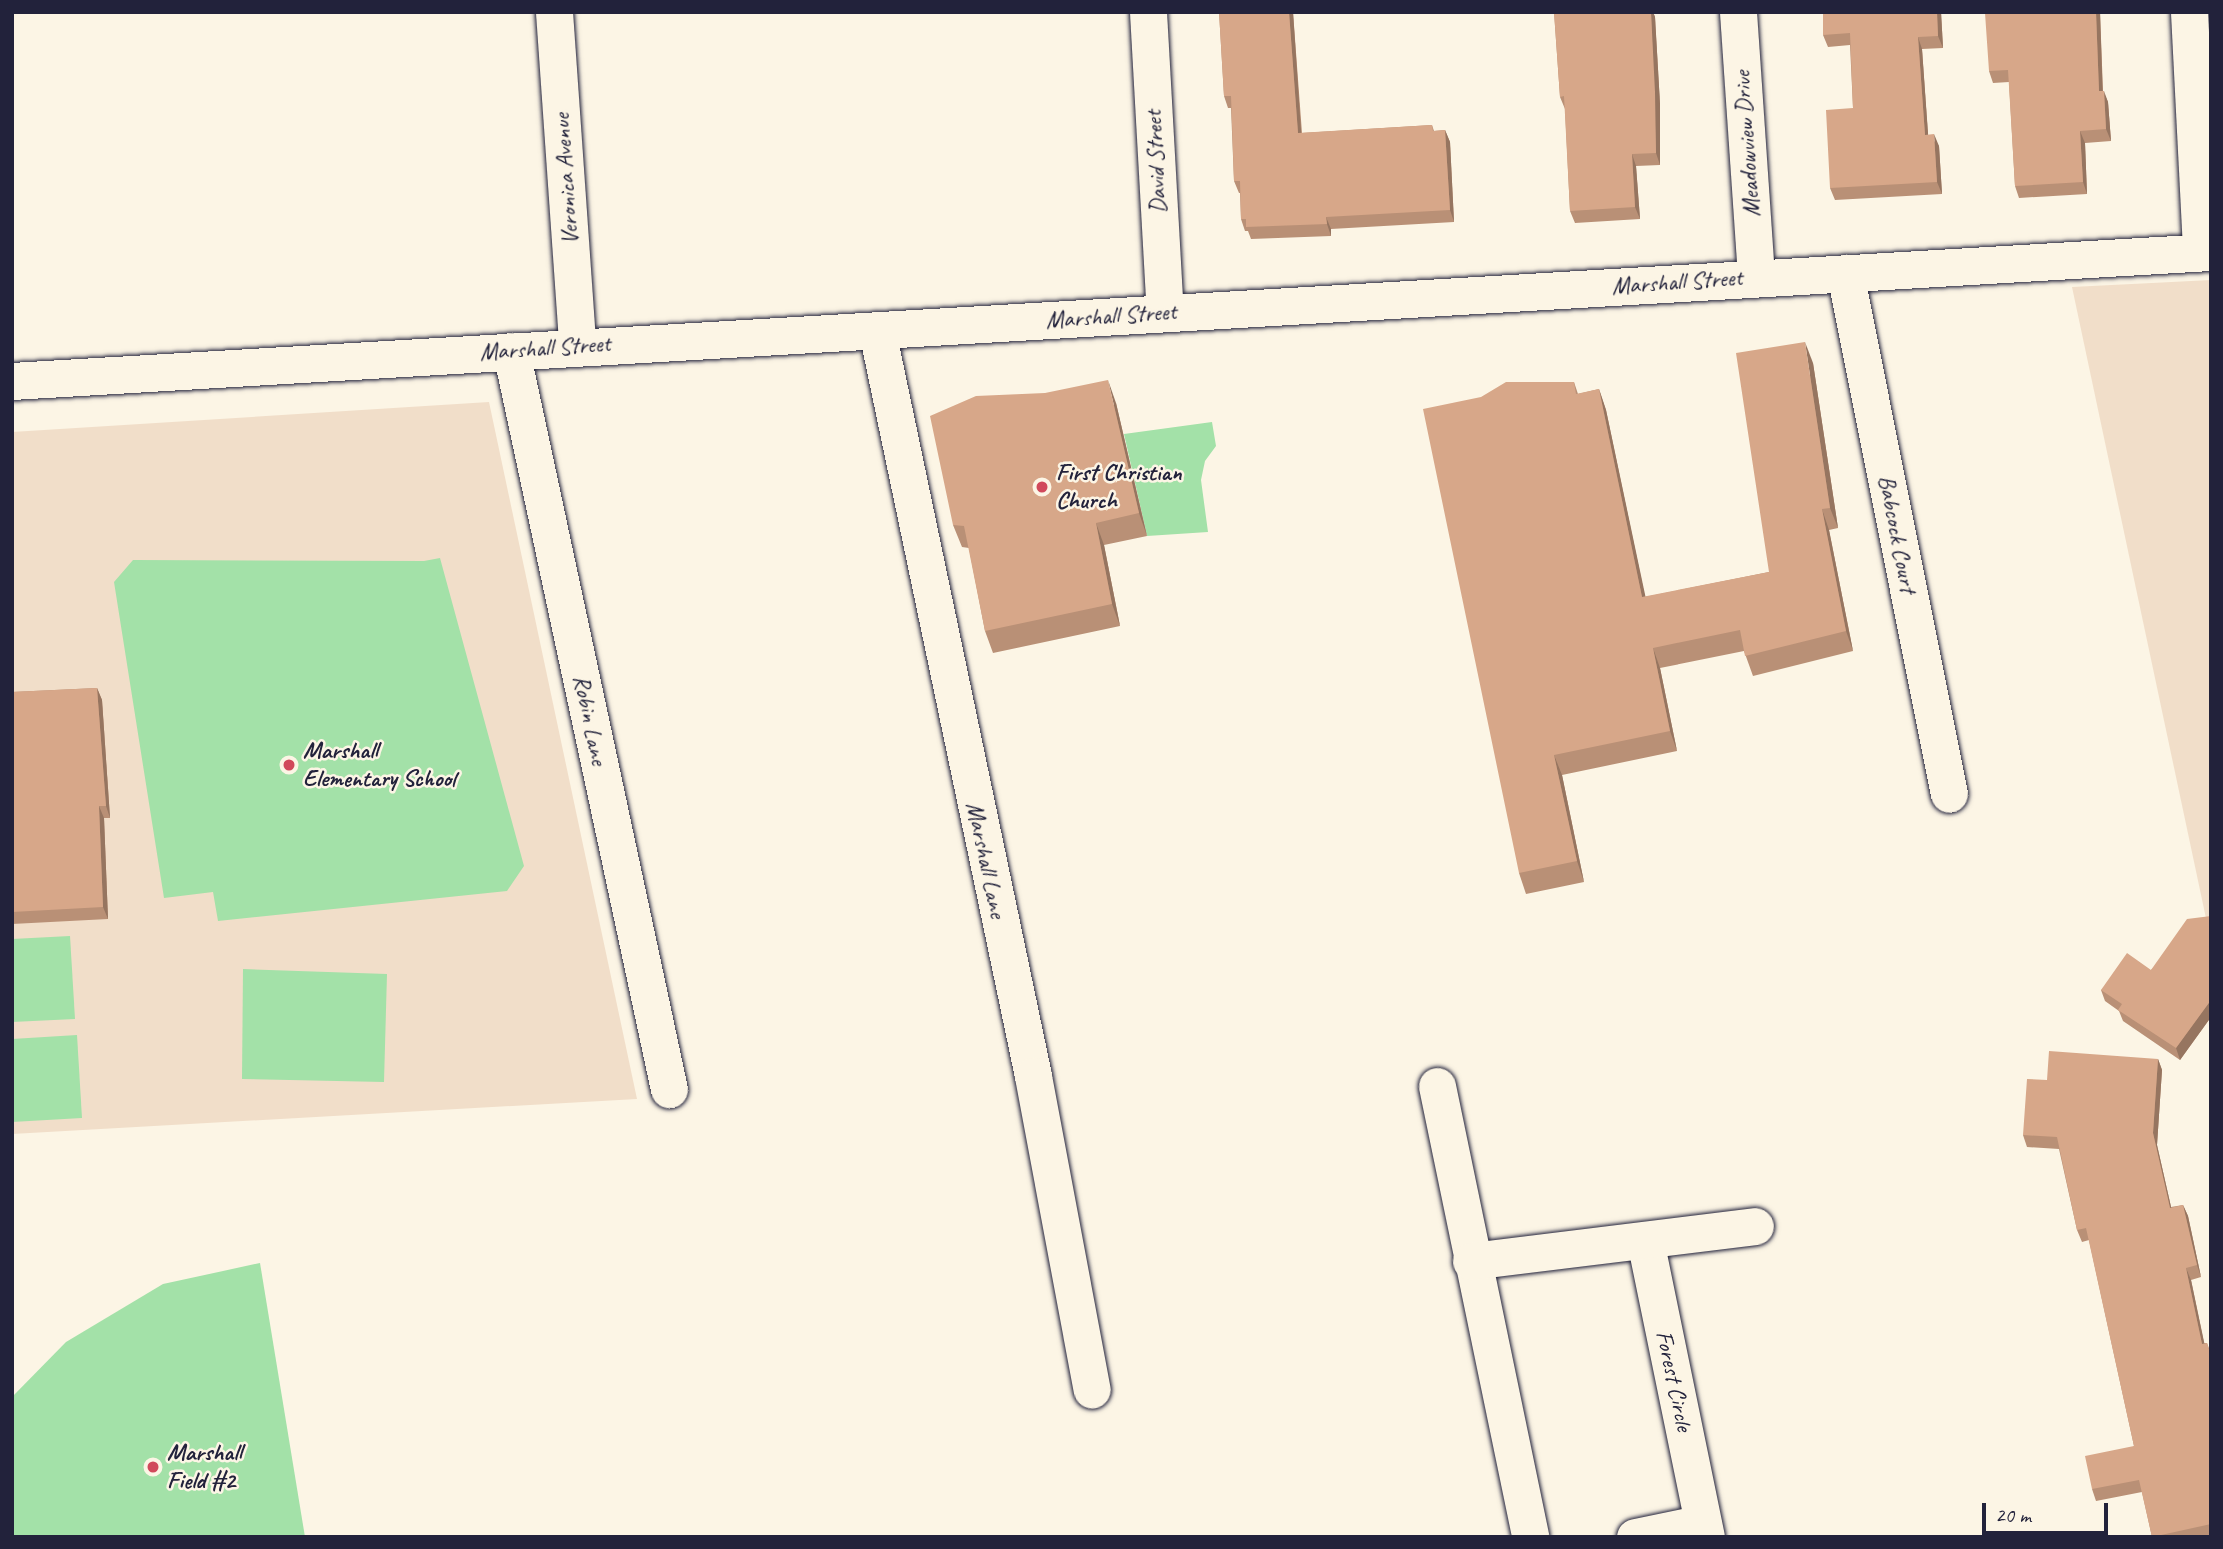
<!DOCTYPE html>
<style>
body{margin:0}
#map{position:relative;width:2223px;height:1549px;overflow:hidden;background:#fcf5e5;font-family:Caveat,sans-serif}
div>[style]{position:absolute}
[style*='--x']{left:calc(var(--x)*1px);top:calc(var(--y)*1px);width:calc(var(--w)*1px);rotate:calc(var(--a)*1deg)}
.built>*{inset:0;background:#f1dec9}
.green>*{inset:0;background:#a3e1a8}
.roads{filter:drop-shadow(0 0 2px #22223b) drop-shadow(0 0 2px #22223b)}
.minor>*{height:37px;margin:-18.5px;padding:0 18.5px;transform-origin:18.5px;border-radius:18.5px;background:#fcf5e5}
.wall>*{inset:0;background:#b99076}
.shaded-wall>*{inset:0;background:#967560}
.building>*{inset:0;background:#d7a789}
.dots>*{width:19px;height:19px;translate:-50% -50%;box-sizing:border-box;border:4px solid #fcf5e5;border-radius:50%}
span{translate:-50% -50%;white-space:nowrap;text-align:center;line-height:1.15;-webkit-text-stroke:5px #fcf5e5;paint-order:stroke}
.street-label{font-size:24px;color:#22223b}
.poi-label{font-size:24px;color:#22223b;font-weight:700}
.left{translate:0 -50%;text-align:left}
.frame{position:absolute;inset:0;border:14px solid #22223b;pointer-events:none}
.scale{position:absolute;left:1982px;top:1503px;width:126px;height:32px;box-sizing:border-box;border:4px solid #22223b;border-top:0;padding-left:9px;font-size:21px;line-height:24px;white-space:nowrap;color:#22223b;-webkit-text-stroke:5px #fcf5e5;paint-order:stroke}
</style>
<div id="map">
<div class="built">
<div style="clip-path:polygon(2211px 280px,2211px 923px,2207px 923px,2072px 287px)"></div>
<div style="clip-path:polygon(489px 402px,637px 1099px,12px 1134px,12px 432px)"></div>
</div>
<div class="green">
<div style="clip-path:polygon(1212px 422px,1216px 446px,1205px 461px,1201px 480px,1208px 532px,1147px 536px,1124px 434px)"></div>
<div style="clip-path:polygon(440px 558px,524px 866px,507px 891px,218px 921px,213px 892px,164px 898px,114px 582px,133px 560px,424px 561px)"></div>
<div style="clip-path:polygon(70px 936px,75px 1019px,12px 1022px,12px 939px)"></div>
<div style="clip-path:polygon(243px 969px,387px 974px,384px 1082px,242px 1079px)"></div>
<div style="clip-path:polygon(77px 1035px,82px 1118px,12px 1122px,12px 1039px)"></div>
<div style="clip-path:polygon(260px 1263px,305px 1537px,12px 1537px,12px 1397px,66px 1342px,163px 1284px)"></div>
</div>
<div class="roads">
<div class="minor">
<div style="--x:554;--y:12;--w:334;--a:86"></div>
<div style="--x:1148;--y:12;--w:300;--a:86.8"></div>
<div style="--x:1738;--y:12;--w:265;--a:86.1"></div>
<div style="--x:2189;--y:12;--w:240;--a:87.1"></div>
<div style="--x:1845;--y:273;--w:531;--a:78.71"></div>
<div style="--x:877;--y:331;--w:761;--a:78.17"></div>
<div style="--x:1033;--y:1076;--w:319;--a:79.4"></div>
<div style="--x:511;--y:351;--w:755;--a:77.92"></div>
<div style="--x:12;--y:381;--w:2203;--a:-3.36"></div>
<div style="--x:1437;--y:1086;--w:460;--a:78.3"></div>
<div style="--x:1645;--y:1240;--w:303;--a:78.4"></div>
<div style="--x:1471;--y:1261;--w:286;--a:-7"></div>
<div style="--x:1635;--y:1537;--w:69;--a:-11.6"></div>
</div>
</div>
<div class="wall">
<div style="clip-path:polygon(1219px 12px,1293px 12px,1302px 133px,1432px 125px,1434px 131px,1445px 130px,1450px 142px,1454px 222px,1331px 229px,1331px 236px,1251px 239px,1248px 231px,1245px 231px,1241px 219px,1240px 193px,1239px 193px,1234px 181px,1231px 108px,1228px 108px,1224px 96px)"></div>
<div style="clip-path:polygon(1554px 12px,1653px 12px,1655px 17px,1660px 104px,1660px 165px,1636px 166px,1640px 219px,1575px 223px,1570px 211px,1565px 109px,1560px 97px)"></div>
<div style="clip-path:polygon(1823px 12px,1941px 12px,1943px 48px,1922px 49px,1928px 135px,1939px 146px,1942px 194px,1835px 200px,1830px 188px,1853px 108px,1850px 45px,1828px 47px,1823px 35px)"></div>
<div style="clip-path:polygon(1997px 12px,2100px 12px,2103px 91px,2108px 102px,2111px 141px,2085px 143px,2087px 194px,2019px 198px,2015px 186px,2009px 82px,1993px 83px,1989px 71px)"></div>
<div style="clip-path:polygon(1813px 363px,1838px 528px,1829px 530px,1853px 651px,1753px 676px,1744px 651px,1660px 668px,1677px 751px,1562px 775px,1584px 882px,1526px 894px,1519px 873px,1574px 382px,1578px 394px,1599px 389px,1606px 410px,1645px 597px,1769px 572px)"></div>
<div style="clip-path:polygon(1116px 403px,1147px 536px,1104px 545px,1120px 626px,993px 653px,985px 631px,969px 548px,962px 547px,953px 525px)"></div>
<div style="clip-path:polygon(97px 688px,102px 700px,110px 818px,104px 818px,108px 919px,12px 924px,12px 692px)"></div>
<div style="clip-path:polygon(2211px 916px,2211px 1017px,2180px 1060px,2123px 1021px,2119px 1011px,2105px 1001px,2101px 990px,2151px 970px)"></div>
<div style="clip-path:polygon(2158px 1059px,2162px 1070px,2157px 1145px,2171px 1207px,2183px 1205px,2188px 1216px,2201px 1277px,2191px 1280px,2204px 1343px,2207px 1343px,2211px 1354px,2211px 1537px,2152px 1537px,2142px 1492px,2096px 1501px,2092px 1489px,2134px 1446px,2089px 1240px,2082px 1242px,2077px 1230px,2059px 1149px,2027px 1147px,2023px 1135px)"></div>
</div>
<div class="shaded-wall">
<div style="clip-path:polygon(1289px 12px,1293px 12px,1302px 145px,1298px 133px)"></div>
<div style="clip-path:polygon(1651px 12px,1653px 12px,1655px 17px,1660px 104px,1660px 165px,1656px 153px)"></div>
<div style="clip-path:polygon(1937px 12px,1941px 12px,1943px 48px,1938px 36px)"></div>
<div style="clip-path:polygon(2096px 12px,2100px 12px,2103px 103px,2099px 91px)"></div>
<div style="clip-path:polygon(1918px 37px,1922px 49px,1929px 147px,1925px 135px)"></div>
<div style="clip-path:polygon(2104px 91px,2108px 102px,2111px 141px,2106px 129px)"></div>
<div style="clip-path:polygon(1445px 130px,1450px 142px,1454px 222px,1450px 210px)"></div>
<div style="clip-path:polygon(2080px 131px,2085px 143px,2087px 194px,2083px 182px)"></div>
<div style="clip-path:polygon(1934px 134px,1939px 146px,1942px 194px,1937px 182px)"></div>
<div style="clip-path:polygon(1632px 154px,1636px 166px,1640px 219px,1635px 207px)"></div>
<div style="clip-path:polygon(1326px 217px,1331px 229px,1331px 236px,1327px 224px)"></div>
<div style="clip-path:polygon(1805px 342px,1813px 363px,1838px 528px,1830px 508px)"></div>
<div style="clip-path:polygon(1108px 380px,1116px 403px,1147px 536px,1139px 513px)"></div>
<div style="clip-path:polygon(1599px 389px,1606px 410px,1650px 618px,1642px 597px)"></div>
<div style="clip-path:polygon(1822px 509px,1829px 530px,1853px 651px,1846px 631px)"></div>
<div style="clip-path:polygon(1096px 523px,1104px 545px,1120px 626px,1112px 604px)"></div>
<div style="clip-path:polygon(1653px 648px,1660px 668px,1677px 751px,1670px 731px)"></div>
<div style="clip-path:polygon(97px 688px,102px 700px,110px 818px,106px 806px)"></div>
<div style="clip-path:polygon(1554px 755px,1562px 775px,1584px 882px,1577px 861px)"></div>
<div style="clip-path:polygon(99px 806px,104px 818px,108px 919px,103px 907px)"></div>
<div style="clip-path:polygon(2211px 1000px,2211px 1017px,2180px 1060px,2176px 1048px)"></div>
<div style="clip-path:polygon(2158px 1059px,2162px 1070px,2157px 1145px,2174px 1220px,2170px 1208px,2153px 1133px)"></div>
<div style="clip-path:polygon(2183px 1205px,2188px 1216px,2201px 1277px,2197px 1265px)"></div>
<div style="clip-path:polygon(2186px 1268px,2191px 1280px,2207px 1356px,2202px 1344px)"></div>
</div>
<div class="building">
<div style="clip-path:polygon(1219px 12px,1289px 12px,1298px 133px,1432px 125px,1433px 131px,1445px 130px,1450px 210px,1326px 217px,1327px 224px,1246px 227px,1246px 219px,1241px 219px,1240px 181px,1234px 181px,1231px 96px,1224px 96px)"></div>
<div style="clip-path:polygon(1554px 12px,1651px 12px,1655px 92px,1656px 153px,1632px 154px,1635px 207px,1570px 211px,1564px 96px,1560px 97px)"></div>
<div style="clip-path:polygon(1823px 12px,1937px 12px,1938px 36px,1918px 37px,1925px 135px,1934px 134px,1937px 182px,1830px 188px,1826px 110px,1853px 108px,1850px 33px,1823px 35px)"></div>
<div style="clip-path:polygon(2096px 12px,2099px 91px,2104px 91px,2106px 129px,2080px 131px,2083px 182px,2015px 186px,2008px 70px,1989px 71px,1985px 13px)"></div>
<div style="clip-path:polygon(1805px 342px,1830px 508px,1822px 509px,1846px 631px,1745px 656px,1740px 630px,1653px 648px,1670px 731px,1554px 755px,1577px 861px,1519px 873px,1423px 409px,1481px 397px,1506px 382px,1574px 382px,1576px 394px,1599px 389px,1642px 597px,1769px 572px,1736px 353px)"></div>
<div style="clip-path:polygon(1108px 380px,1139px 513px,1096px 523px,1112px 604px,985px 631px,964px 526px,953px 525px,930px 416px,976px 396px,1045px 393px)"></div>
<div style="clip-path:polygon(97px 688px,106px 806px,99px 806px,103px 907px,12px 912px,12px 692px)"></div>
<div style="clip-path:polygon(2211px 916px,2211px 1000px,2176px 1048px,2118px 1010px,2122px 1004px,2101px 990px,2127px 953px,2151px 970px,2187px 919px)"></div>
<div style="clip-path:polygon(2049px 1051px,2158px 1059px,2153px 1133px,2170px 1208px,2183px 1205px,2197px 1265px,2186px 1268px,2202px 1344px,2207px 1343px,2211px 1356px,2211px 1524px,2152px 1537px,2139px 1480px,2092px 1489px,2085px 1456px,2134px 1446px,2086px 1228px,2077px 1230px,2057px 1137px,2023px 1135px,2027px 1079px,2047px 1080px)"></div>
</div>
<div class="dots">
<div style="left:1042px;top:487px;background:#d1495b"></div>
<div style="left:289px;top:765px;background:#d1495b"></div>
<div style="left:153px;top:1467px;background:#d1495b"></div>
</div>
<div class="street-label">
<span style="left:1747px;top:144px;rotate:-94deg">Meadowview Drive</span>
<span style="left:1156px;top:162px;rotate:-93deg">David Street</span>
<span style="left:566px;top:179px;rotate:-94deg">Veronica Avenue</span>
<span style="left:1677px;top:282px;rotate:-4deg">Marshall Street</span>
<span style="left:1111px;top:316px;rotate:-4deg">Marshall Street</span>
<span style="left:545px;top:348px;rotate:-4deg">Marshall Street</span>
<span style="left:1897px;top:534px;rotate:79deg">Babcock Court</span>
<span style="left:590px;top:720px;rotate:78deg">Robin Lane</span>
<span style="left:986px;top:860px;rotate:78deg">Marshall Lane</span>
<span style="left:1674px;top:1381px;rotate:78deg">Forest Circle</span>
</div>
<div class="poi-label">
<span class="left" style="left:1056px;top:487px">First Christian<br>Church</span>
<span class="left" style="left:303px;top:765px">Marshall<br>Elementary School</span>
<span class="left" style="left:167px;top:1467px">Marshall<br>Field #2</span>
</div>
<div class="frame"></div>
<div class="scale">20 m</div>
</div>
